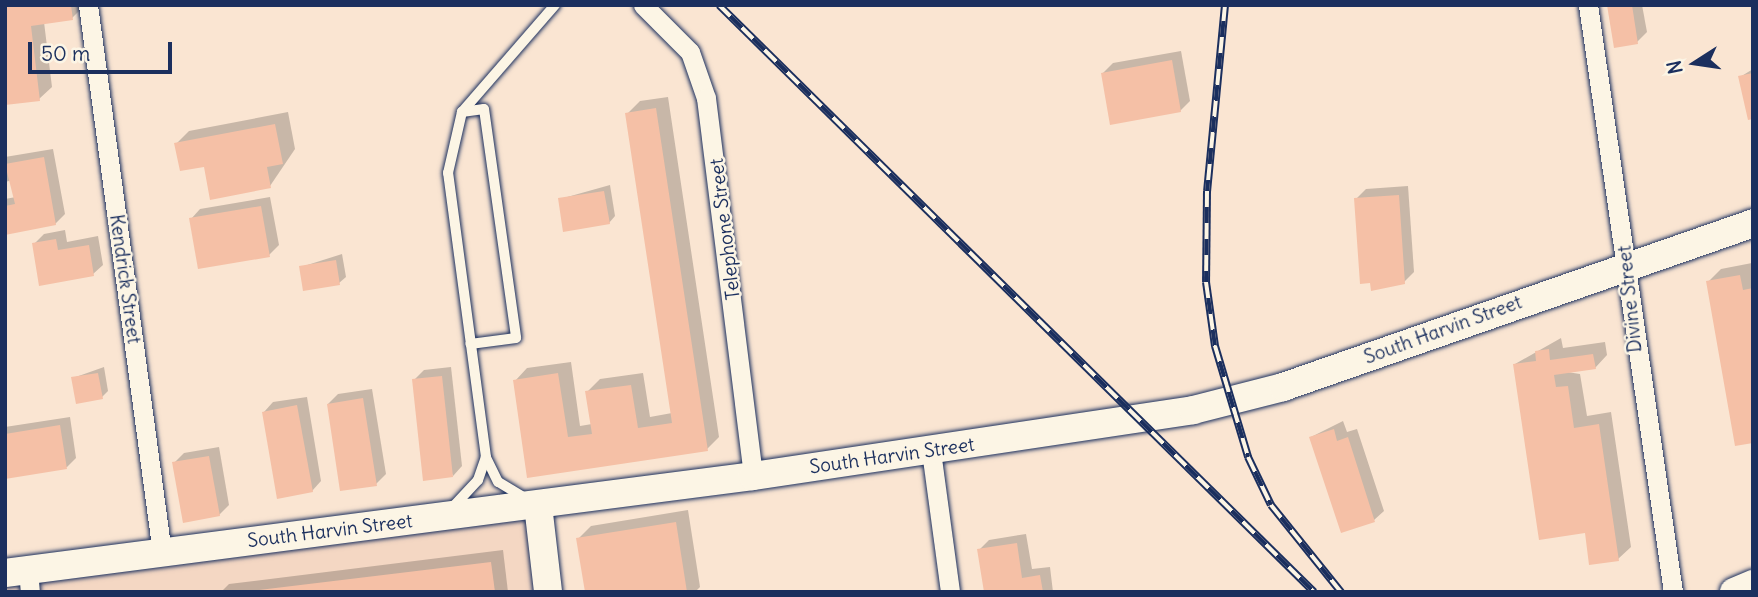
<!DOCTYPE html>
<style>
body{margin:0}
#map{position:relative;width:1758px;height:597px;overflow:hidden;background:#fae5d2;font-family:Delius,sans-serif}
div>[style]{position:absolute}
[style*='--x']{left:calc(var(--x)*1px);top:calc(var(--y)*1px);width:calc(var(--w)*1px);rotate:calc(var(--a)*1deg)}
.built>*{inset:0;background:#f4d7c3}
.shadow>*{inset:0;background:#0003}
.building>*{inset:0;background:#f5c0a6}
.roads{filter:drop-shadow(0 0 2px #1b2f5e) drop-shadow(0 0 2px #1b2f5e)}
.lane>*{height:10px;margin:-5px;padding:0 5px;transform-origin:5px;border-radius:5px;background:#fcf5e5}
.street>*{height:19px;margin:-9.5px;padding:0 9.5px;transform-origin:9.5px;border-radius:9.5px;background:#fcf5e5}
.secondary>*{height:28px;margin:-14px;padding:0 14px;transform-origin:14px;border-radius:14px;background:#fcf5e5}
.rail>*{height:8px;margin-top:-4px;transform-origin:0;background:repeating-linear-gradient(90deg,#fcf5e5 0 16px,#1b2f5e 0 32px);box-sizing:border-box;border-block:2px solid #1b2f5e}
span{translate:-50% -50%;white-space:nowrap;text-align:center;line-height:1.15;-webkit-text-stroke:5px #fcf5e5;paint-order:stroke}
.street-label{font-size:19px;color:#1b2f5e}
.frame{position:absolute;inset:0;border:7px solid #1b2f5e;pointer-events:none}
.north{position:absolute;left:1660px;top:28px;width:70px;height:70px;-webkit-text-stroke:5px #fcf5e5;paint-order:stroke;rotate:258deg;font-size:19px;font-weight:700;line-height:28px;text-align:center;color:#1b2f5e}
.north::after{content:'';display:block;margin:auto;width:24px;height:32px;background:#1b2f5e;clip-path:polygon(50% 0,100% 100%,50% 72%,0 100%)}
.scale{position:absolute;left:28px;top:42px;width:144px;height:32px;box-sizing:border-box;border:4px solid #1b2f5e;border-top:0;padding-left:9px;font-size:21px;line-height:24px;white-space:nowrap;color:#1b2f5e;-webkit-text-stroke:5px #fcf5e5;paint-order:stroke}
</style>
<div id="map">
<div class="built">
<div style="clip-path:polygon(528px 518px,537px 592px,5px 592px,5px 580px)"></div>
</div>
<div class="shadow">
<div style="clip-path:polygon(5px 5px,85px 5px,72px 18px,44px 22px,52px 87px,39px 99px)"></div>
<div style="clip-path:polygon(1609px 5px,1642px 5px,1647px 32px,1637px 42px)"></div>
<div style="clip-path:polygon(1181px 51px,1190px 101px,1180px 111px,1103px 73px,1113px 63px)"></div>
<div style="clip-path:polygon(1753px 69px,1753px 117px,1740px 77px)"></div>
<div style="clip-path:polygon(668px 97px,719px 437px,707px 449px,529px 476px,515px 381px,527px 368px,571px 362px,580px 426px,592px 424px,587px 392px,600px 379px,643px 373px,650px 417px,672px 413px,627px 114px,640px 101px)"></div>
<div style="clip-path:polygon(288px 112px,295px 149px,270px 186px,205px 165px,176px 144px,189px 131px)"></div>
<div style="clip-path:polygon(53px 149px,65px 214px,55px 224px,5px 233px,5px 199px,16px 197px,13px 180px,5px 182px,5px 157px)"></div>
<div style="clip-path:polygon(610px 185px,615px 216px,609px 223px,560px 199px)"></div>
<div style="clip-path:polygon(1408px 186px,1414px 272px,1404px 282px,1356px 199px,1366px 189px)"></div>
<div style="clip-path:polygon(270px 197px,279px 245px,269px 255px,191px 219px,200px 209px)"></div>
<div style="clip-path:polygon(65px 230px,67px 242px,98px 236px,103px 265px,93px 274px,34px 244px,44px 234px)"></div>
<div style="clip-path:polygon(342px 254px,346px 277px,339px 283px,301px 267px)"></div>
<div style="clip-path:polygon(1752px 263px,1753px 266px,1753px 441px,1708px 282px,1721px 269px)"></div>
<div style="clip-path:polygon(1561px 338px,1563px 348px,1605px 342px,1607px 355px,1595px 368px,1567px 372px,1580px 374px,1587px 416px,1611px 412px,1631px 547px,1618px 559px,1586px 531px,1515px 364px)"></div>
<div style="clip-path:polygon(104px 367px,108px 391px,102px 397px,73px 378px)"></div>
<div style="clip-path:polygon(451px 367px,462px 466px,453px 476px,414px 380px,424px 370px)"></div>
<div style="clip-path:polygon(372px 389px,386px 474px,376px 484px,328px 404px,338px 394px)"></div>
<div style="clip-path:polygon(307px 397px,321px 481px,312px 491px,264px 412px,273px 402px)"></div>
<div style="clip-path:polygon(70px 417px,76px 458px,67px 467px,5px 477px,5px 427px)"></div>
<div style="clip-path:polygon(1343px 421px,1347px 432px,1357px 429px,1384px 511px,1374px 520px,1311px 437px)"></div>
<div style="clip-path:polygon(219px 447px,229px 505px,219px 515px,174px 463px,184px 453px)"></div>
<div style="clip-path:polygon(688px 510px,700px 587px,695px 592px,587px 592px,578px 539px,591px 526px)"></div>
<div style="clip-path:polygon(1026px 534px,1032px 569px,1050px 567px,1053px 592px,985px 592px,979px 550px,989px 540px)"></div>
<div style="clip-path:polygon(503px 550px,508px 592px,221px 592px,229px 584px)"></div>
</div>
<div class="building">
<div style="clip-path:polygon(5px 5px,71px 5px,73px 20px,31px 26px,40px 101px,5px 105px)"></div>
<div style="clip-path:polygon(1607px 5px,1632px 5px,1638px 44px,1614px 48px)"></div>
<div style="clip-path:polygon(1172px 60px,1181px 112px,1110px 125px,1101px 73px)"></div>
<div style="clip-path:polygon(1753px 73px,1753px 119px,1748px 120px,1738px 76px)"></div>
<div style="clip-path:polygon(656px 108px,708px 451px,527px 478px,513px 380px,558px 373px,568px 437px,592px 434px,585px 391px,631px 385px,638px 428px,672px 423px,625px 113px)"></div>
<div style="clip-path:polygon(275px 124px,283px 164px,267px 167px,271px 188px,210px 200px,204px 167px,180px 171px,174px 143px)"></div>
<div style="clip-path:polygon(44px 157px,56px 225px,5px 235px,5px 206px,15px 204px,5px 164px)"></div>
<div style="clip-path:polygon(604px 191px,610px 224px,563px 232px,558px 198px)"></div>
<div style="clip-path:polygon(1399px 195px,1405px 284px,1371px 291px,1370px 283px,1360px 284px,1354px 198px)"></div>
<div style="clip-path:polygon(261px 206px,270px 257px,198px 269px,189px 218px)"></div>
<div style="clip-path:polygon(56px 239px,58px 250px,89px 245px,94px 276px,39px 286px,32px 243px)"></div>
<div style="clip-path:polygon(336px 260px,340px 285px,303px 291px,299px 266px)"></div>
<div style="clip-path:polygon(1740px 275px,1743px 290px,1753px 288px,1753px 443px,1735px 446px,1706px 281px)"></div>
<div style="clip-path:polygon(1549px 349px,1550px 360px,1593px 354px,1596px 369px,1554px 375px,1556px 387px,1568px 386px,1574px 428px,1599px 424px,1619px 561px,1589px 565px,1585px 533px,1539px 540px,1513px 364px,1536px 361px,1535px 351px)"></div>
<div style="clip-path:polygon(98px 373px,103px 399px,76px 404px,71px 377px)"></div>
<div style="clip-path:polygon(442px 376px,453px 477px,423px 481px,412px 379px)"></div>
<div style="clip-path:polygon(363px 398px,377px 486px,340px 491px,327px 404px)"></div>
<div style="clip-path:polygon(297px 405px,313px 492px,277px 499px,262px 412px)"></div>
<div style="clip-path:polygon(60px 425px,67px 469px,5px 479px,5px 434px)"></div>
<div style="clip-path:polygon(1334px 429px,1337px 441px,1348px 437px,1375px 522px,1341px 533px,1309px 437px)"></div>
<div style="clip-path:polygon(209px 456px,220px 516px,183px 523px,172px 462px)"></div>
<div style="clip-path:polygon(676px 522px,687px 592px,585px 592px,576px 538px)"></div>
<div style="clip-path:polygon(1017px 543px,1022px 578px,1040px 575px,1043px 592px,984px 592px,977px 549px)"></div>
<div style="clip-path:polygon(491px 562px,495px 592px,259px 592px,259px 590px)"></div>
</div>
<div class="roads">
<div class="lane">
<div style="--x:462;--y:112;--w:22;--a:-8"></div>
<div style="--x:484;--y:109;--w:231;--a:82"></div>
<div style="--x:516;--y:338;--w:46;--a:172.6"></div>
<div style="--x:525;--y:498;--w:31;--a:-149"></div>
<div style="--x:498;--y:482;--w:28;--a:-116"></div>
<div style="--x:486;--y:457;--w:287;--a:-97.6"></div>
<div style="--x:448;--y:173;--w:63;--a:-77.1"></div>
<div style="--x:462;--y:112;--w:142;--a:-49"></div>
<div style="--x:452;--y:508;--w:38;--a:-47"></div>
<div style="--x:478;--y:480;--w:24;--a:-71"></div>
</div>
<div class="street">
<div style="--x:88;--y:5;--w:553;--a:82.31"></div>
<div style="--x:643;--y:5;--w:66;--a:45"></div>
<div style="--x:690;--y:52;--w:49;--a:70.8"></div>
<div style="--x:706;--y:98;--w:381;--a:82.9"></div>
<div style="--x:1588;--y:5;--w:593;--a:81.76"></div>
<div style="--x:931;--y:451;--w:142;--a:82.3"></div>
<div style="--x:28;--y:570;--w:22;--a:85"></div>
</div>
<div class="secondary">
<div style="--x:538;--y:505;--w:88;--a:83.4"></div>
<div style="--x:5;--y:573;--w:754;--a:-7.39"></div>
<div style="--x:753;--y:476;--w:445;--a:-8.5"></div>
<div style="--x:1193;--y:410;--w:93;--a:-14.3"></div>
<div style="--x:1283;--y:387;--w:498;--a:-19.2"></div>
<div style="--x:1734;--y:592;--w:21;--a:-23"></div>
</div>
</div>
<div class="rail">
<div style="--x:719;--y:5;--w:836;--a:44.61"></div>
<div style="--x:1225;--y:5;--w:187;--a:95.5"></div>
<div style="--x:1207;--y:191;--w:91;--a:90.6"></div>
<div style="--x:1206;--y:282;--w:65;--a:82"></div>
<div style="--x:1215;--y:346;--w:116;--a:73.4"></div>
<div style="--x:1248;--y:457;--w:53;--a:64.4"></div>
<div style="--x:1271;--y:505;--w:112;--a:51.2"></div>
</div>
<div class="street-label">
<span style="left:725px;top:229px;rotate:-97deg">Telephone Street</span>
<span style="left:125px;top:279px;rotate:82deg">Kendrick Street</span>
<span style="left:1630px;top:299px;rotate:-96deg">Divine Street</span>
<span style="left:1443px;top:330px;rotate:-20deg">South Harvin Street</span>
<span style="left:892px;top:456px;rotate:-8deg">South Harvin Street</span>
<span style="left:330px;top:531px;rotate:-7deg">South Harvin Street</span>
</div>
<div class="frame"></div>
<div class="north">N</div>
<div class="scale">50 m</div>
</div>
